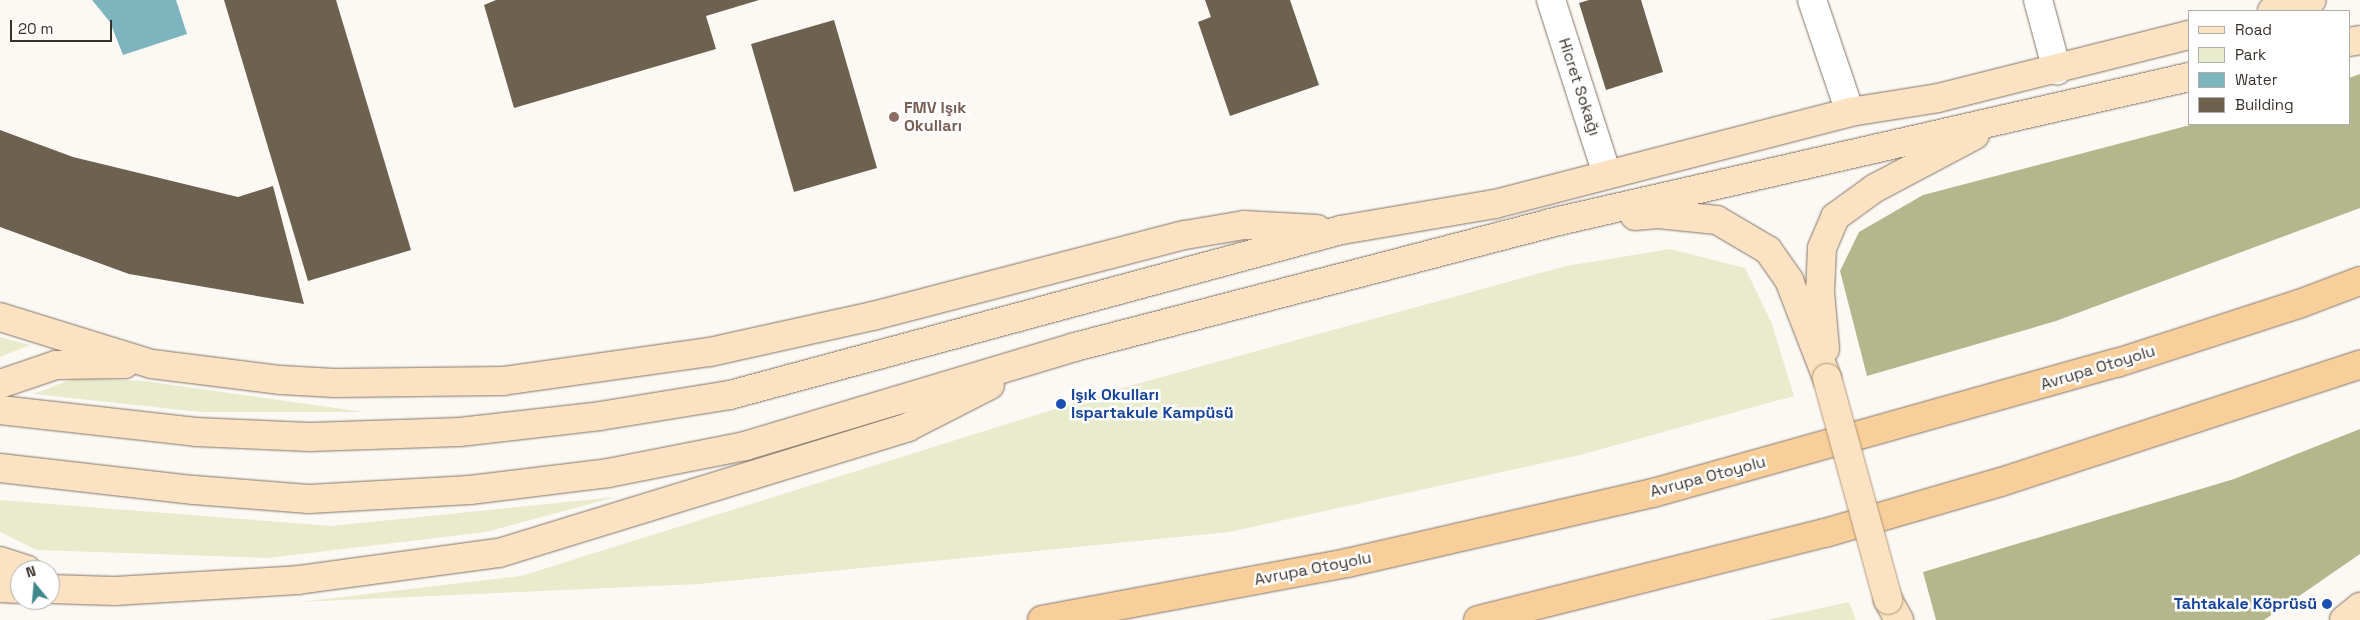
<!DOCTYPE html>
<meta charset="utf-8">
<style>
body{margin:0}
#map{position:relative;width:2360px;height:620px;overflow:hidden;background:#fcf9f5;font-family:"Space Grotesk",sans-serif}
div>[style]{position:absolute}
[style*='--x']{left:calc(var(--x)*1px);top:calc(var(--y)*1px);width:calc(var(--w)*1px);rotate:calc(var(--a)*1deg)}
.green>*{inset:0;background:#e9ebcd}
.forest>*{inset:0;background:#b4b78c}
.water>*{inset:0;background:#7db4bd}
.building>*{inset:0;background:#6d6150}
.roads{filter:drop-shadow(0 0 1px #847464) drop-shadow(0 0 1px #847464)}
.minor>*{height:28px;margin:-14px;padding:0 14px;transform-origin:14px;border-radius:14px;background:#fff}
.major>*{height:28px;margin:-14px;padding:0 14px;transform-origin:14px;border-radius:14px;background:#fbe2c2}
.highway>*{height:28px;margin:-14px;padding:0 14px;transform-origin:14px;border-radius:14px;background:#f8ce9a}
.bridges{filter:drop-shadow(0 0 1px #b59773) drop-shadow(0 0 1px #b59773)}
.major-bridge>*{height:28px;margin:-14px;padding:0 14px;transform-origin:14px;border-radius:14px;background:#fbe2c2}
.dots>*{width:14px;height:14px;translate:-50% -50%;box-sizing:border-box;border:2px solid #fff;border-radius:50%}
span{translate:-50% -50%;white-space:nowrap;text-align:center;line-height:1.15;-webkit-text-stroke:5px #fff;paint-order:stroke}
.street-label{font-size:16px;color:#38312a}
.education-label{font-size:16px;color:#785e54;font-weight:700}
.left{translate:0 -50%;text-align:left}
.transit-label{font-size:16px;color:#164399;font-weight:700}
.right{translate:-100% -50%;text-align:right}
.legend{position:absolute;left:2188px;top:10px;width:162px;height:115px;box-sizing:border-box;background:#fff;border:1px solid #afadaa;margin:0;padding:6px 9px;list-style:none;font-size:15px;color:#38312a}
.legend li{display:flex;align-items:center;gap:10px;height:25px}
.legend b{width:25px;border:1px solid #afadaa}
.north{position:absolute;left:10px;top:560px;width:50px;height:50px;box-sizing:border-box;background:#fff;border:1px solid #afadaa;border-radius:50%;rotate:343deg;font-size:14px;font-weight:700;line-height:20px;text-align:center;color:#38312a}
.north::after{content:'';display:block;margin:auto;width:18px;height:22px;background:#3f878a;clip-path:polygon(50% 0,100% 100%,50% 72%,0 100%)}
.scale{position:absolute;left:10px;top:20px;width:102px;height:22px;box-sizing:border-box;border:2px solid #38312a;border-top:0;padding-left:6px;font-size:15px;line-height:18px;white-space:nowrap;color:#38312a;-webkit-text-stroke:4px #fff;paint-order:stroke}
</style>
<div id="map">
<div class="green">
<div style="clip-path:polygon(1670px 249px,1745px 268px,1772px 324px,1794px 396px,1580px 455px,1229px 532px,699px 584px,299px 602px,521px 576px,1122px 388px,1566px 266px)"></div>
<div style="clip-path:polygon(0 337px,30px 345px,0 357px)"></div>
<div style="clip-path:polygon(75px 378px,144px 381px,364px 412px,201px 412px,33px 394px)"></div>
<div style="clip-path:polygon(616px 497px,486px 532px,268px 558px,37px 550px,0 532px,0 500px,331px 526px)"></div>
<div style="clip-path:polygon(1849px 602px,1856px 620px,1766px 620px)"></div>
</div>
<div class="forest">
<div style="clip-path:polygon(2360px 74px,2360px 208px,2056px 321px,1867px 376px,1840px 271px,1859px 232px,1923px 195px,2194px 124px,2349px 124px,2349px 78px)"></div>
<div style="clip-path:polygon(2360px 429px,2360px 554px,2264px 620px,1936px 620px,1923px 572px,2234px 479px)"></div>
</div>
<div class="water">
<div style="clip-path:polygon(92px 0,176px 0,187px 34px,123px 55px,110px 22px)"></div>
</div>
<div class="building">
<div style="clip-path:polygon(224px 0,336px 0,411px 250px,308px 281px)"></div>
<div style="clip-path:polygon(496px 0,759px 0,706px 16px,716px 49px,514px 108px,484px 5px)"></div>
<div style="clip-path:polygon(1205px 0,1290px 0,1319px 85px,1230px 116px,1198px 22px,1211px 17px)"></div>
<div style="clip-path:polygon(1589px 0,1641px 0,1663px 72px,1606px 90px,1579px 3px)"></div>
<div style="clip-path:polygon(834px 20px,877px 168px,794px 192px,751px 44px)"></div>
<div style="clip-path:polygon(0 130px,73px 157px,238px 197px,273px 186px,304px 304px,129px 274px,0 227px)"></div>
</div>
<div class="roads">
<div class="minor">
<div style="--x:1551;--y:0;--w:183;--a:72.2"></div>
<div style="--x:1812;--y:0;--w:118;--a:71.3"></div>
<div style="--x:2038;--y:0;--w:73;--a:74.8"></div>
</div>
<div class="major">
<div style="--x:2272;--y:11;--w:41;--a:-15.4"></div>
<div style="--x:2349;--y:42;--w:11;--a:-10"></div>
<div style="--x:1635;--y:216;--w:23;--a:-5"></div>
<div style="--x:1658;--y:214;--w:59;--a:5.8"></div>
<div style="--x:1717;--y:220;--w:59;--a:30.5"></div>
<div style="--x:1768;--y:250;--w:37;--a:55"></div>
<div style="--x:1789;--y:280;--w:105;--a:68.8"></div>
<div style="--x:0;--y:317;--w:159;--a:17.2"></div>
<div style="--x:152;--y:364;--w:130;--a:7.1"></div>
<div style="--x:281;--y:380;--w:54;--a:3.2"></div>
<div style="--x:335;--y:383;--w:168;--a:-0.7"></div>
<div style="--x:503;--y:381;--w:209;--a:-8"></div>
<div style="--x:710;--y:352;--w:167;--a:-12.5"></div>
<div style="--x:873;--y:316;--w:322;--a:-14.6"></div>
<div style="--x:1185;--y:235;--w:60;--a:-9.6"></div>
<div style="--x:1244;--y:225;--w:73;--a:3.1"></div>
<div style="--x:1825;--y:349;--w:57;--a:-95"></div>
<div style="--x:1820;--y:292;--w:44;--a:-87.4"></div>
<div style="--x:1822;--y:248;--w:34;--a:-67"></div>
<div style="--x:1835;--y:217;--w:49;--a:-35.9"></div>
<div style="--x:1875;--y:188;--w:113;--a:-27.9"></div>
<div style="--x:0;--y:384;--w:59;--a:-18.7"></div>
<div style="--x:56;--y:365;--w:69;--a:-0.8"></div>
<div style="--x:0;--y:410;--w:197;--a:6.4"></div>
<div style="--x:196;--y:432;--w:114;--a:2.5"></div>
<div style="--x:310;--y:437;--w:150;--a:-1.9"></div>
<div style="--x:460;--y:432;--w:141;--a:-6.5"></div>
<div style="--x:600;--y:416;--w:132;--a:-9.2"></div>
<div style="--x:730;--y:395;--w:633;--a:-15.11"></div>
<div style="--x:1341;--y:230;--w:156;--a:-9.6"></div>
<div style="--x:1495;--y:204;--w:367;--a:-14.5"></div>
<div style="--x:1850;--y:112;--w:89;--a:-9"></div>
<div style="--x:1938;--y:98;--w:259;--a:-14.1"></div>
<div style="--x:0;--y:468;--w:195;--a:6.5"></div>
<div style="--x:194;--y:490;--w:115;--a:4.5"></div>
<div style="--x:309;--y:499;--w:161;--a:-3.2"></div>
<div style="--x:470;--y:490;--w:139;--a:-7"></div>
<div style="--x:608;--y:473;--w:140;--a:-11.1"></div>
<div style="--x:745;--y:446;--w:345;--a:-16.7"></div>
<div style="--x:1075;--y:347;--w:491;--a:-14.6"></div>
<div style="--x:1550;--y:223;--w:655;--a:-12.87"></div>
<div style="--x:0;--y:561;--w:28;--a:18"></div>
<div style="--x:0;--y:588;--w:20;--a:3"></div>
<div style="--x:50;--y:589;--w:65;--a:1.8"></div>
<div style="--x:115;--y:591;--w:183;--a:-3.4"></div>
<div style="--x:298;--y:580;--w:203;--a:-7.7"></div>
<div style="--x:499;--y:553;--w:428;--a:-17.1"></div>
<div style="--x:908;--y:427;--w:92;--a:-27.1"></div>
<div style="--x:1888;--y:600;--w:23;--a:61"></div>
<div style="--x:2344;--y:620;--w:21;--a:-39"></div>
</div>
<div class="highway">
<div style="--x:1042;--y:620;--w:310;--a:-10.6"></div>
<div style="--x:1347;--y:563;--w:314;--a:-12.9"></div>
<div style="--x:1653;--y:493;--w:482;--a:-15.7"></div>
<div style="--x:2117;--y:363;--w:191;--a:-18"></div>
<div style="--x:2299;--y:304;--w:65;--a:-20.7"></div>
<div style="--x:1478;--y:620;--w:358;--a:-14.1"></div>
<div style="--x:1825;--y:533;--w:183;--a:-16.2"></div>
<div style="--x:2001;--y:482;--w:378;--a:-18.1"></div>
</div>
</div>
<div class="bridges">
<div class="major-bridge">
<div style="--x:1827;--y:378;--w:230;--a:74.6"></div>
</div>
</div>
<div class="dots">
<div style="left:894px;top:117px;background:#8d6e63"></div>
<div style="left:1061px;top:404px;background:#1a4fb4"></div>
<div style="left:2327px;top:604px;background:#1a4fb4"></div>
</div>
<div class="street-label">
<span style="left:1579px;top:87px;rotate:72deg">Hicret Sokağı</span>
<span style="left:2098px;top:368px;rotate:-17deg">Avrupa Otoyolu</span>
<span style="left:1708px;top:477px;rotate:-15deg">Avrupa Otoyolu</span>
<span style="left:1313px;top:569px;rotate:-11deg">Avrupa Otoyolu</span>
</div>
<div class="education-label">
<span class="left" style="left:904px;top:117px">FMV Işık<br>Okulları</span>
</div>
<div class="transit-label">
<span class="left" style="left:1071px;top:404px">Işık Okulları<br>Ispartakule Kampüsü</span>
<span class="right" style="left:2317px;top:604px">Tahtakale Köprüsü</span>
</div>
<ul class="legend">
<li><b style="height:6px;background:#fbe2c2"></b>Road</li>
<li><b style="height:14px;background:#e9ebcd"></b>Park</li>
<li><b style="height:14px;background:#7db4bd"></b>Water</li>
<li><b style="height:14px;background:#6d6150"></b>Building</li>
</ul>
<div class="north">N</div>
<div class="scale">20 m</div>
</div>
